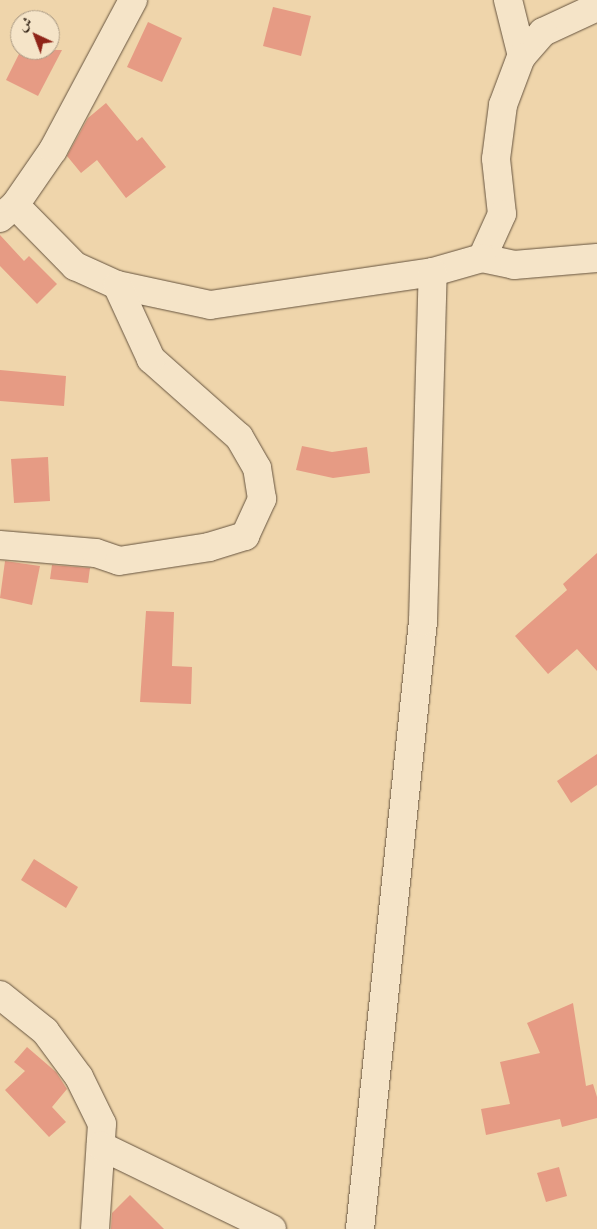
<!DOCTYPE html>
<meta charset="utf-8">
<style>
body{margin:0}
#map{position:relative;width:597px;height:1229px;overflow:hidden;background:#efd5ab;font-family:"Old Standard TT",Amiri,serif}
div>[style]{position:absolute}
[style*='--x']{left:calc(var(--x)*1px);top:calc(var(--y)*1px);width:calc(var(--w)*1px);rotate:calc(var(--a)*1deg)}
.building>*{inset:0;background:#e69b84}
.roads{filter:drop-shadow(0 0 1px #66543f) drop-shadow(0 0 1px #66543f)}
.minor>*{height:28px;margin:-14px;padding:0 14px;transform-origin:14px;border-radius:14px;background:#f5e4c8}
span{translate:-50% -50%;white-space:nowrap;text-align:center;line-height:1.15;-webkit-text-stroke:4.5px #f5e4c8;paint-order:stroke}
.north{position:absolute;left:10px;top:10px;width:50px;height:50px;box-sizing:border-box;background:#f5e4c8;border:1px solid #a99983;border-radius:50%;rotate:317deg;font-size:14px;font-weight:700;line-height:20px;text-align:center;color:#38291b}
.north::after{content:'';display:block;margin:auto;width:18px;height:22px;background:#8f2418;clip-path:polygon(50% 0,100% 100%,50% 72%,0 100%)}
</style>
<div id="map">
<div class="building">
<div style="clip-path:polygon(273px 7px,311px 16px,301px 56px,263px 46px)"></div>
<div style="clip-path:polygon(148px 22px,182px 38px,162px 82px,127px 67px)"></div>
<div style="clip-path:polygon(21px 50px,62px 50px,38px 96px,6px 80px)"></div>
<div style="clip-path:polygon(106px 103px,137px 141px,142px 137px,166px 167px,126px 198px,97px 160px,81px 173px,67px 156px,88px 118px)"></div>
<div style="clip-path:polygon(0 235px,24px 261px,29px 256px,57px 284px,37px 304px,0 266px)"></div>
<div style="clip-path:polygon(0 370px,66px 376px,64px 406px,0 401px)"></div>
<div style="clip-path:polygon(302px 446px,332px 452px,367px 447px,370px 473px,333px 478px,296px 470px)"></div>
<div style="clip-path:polygon(48px 457px,50px 501px,14px 503px,11px 459px)"></div>
<div style="clip-path:polygon(597px 553px,597px 671px,577px 649px,548px 674px,515px 636px,567px 590px,563px 584px)"></div>
<div style="clip-path:polygon(5px 561px,40px 566px,32px 605px,0 598px)"></div>
<div style="clip-path:polygon(52px 565px,90px 568px,88px 583px,50px 579px)"></div>
<div style="clip-path:polygon(146px 611px,174px 612px,172px 666px,192px 667px,191px 704px,140px 702px)"></div>
<div style="clip-path:polygon(597px 754px,597px 785px,571px 803px,557px 781px)"></div>
<div style="clip-path:polygon(34px 859px,78px 887px,66px 908px,21px 880px)"></div>
<div style="clip-path:polygon(573px 1003px,586px 1086px,593px 1084px,597px 1097px,597px 1118px,562px 1127px,560px 1119px,486px 1135px,481px 1109px,510px 1104px,500px 1062px,540px 1053px,527px 1023px)"></div>
<div style="clip-path:polygon(27px 1047px,56px 1072px,67px 1089px,52px 1107px,66px 1122px,49px 1137px,5px 1090px,25px 1071px,14px 1062px)"></div>
<div style="clip-path:polygon(559px 1167px,567px 1196px,546px 1202px,537px 1173px)"></div>
<div style="clip-path:polygon(130px 1195px,164px 1229px,111px 1229px,112px 1213px)"></div>
</div>
<div class="roads">
<div class="minor">
<div style="--x:508;--y:0;--w:58;--a:76"></div>
<div style="--x:597;--y:7;--w:60;--a:155.2"></div>
<div style="--x:543;--y:32;--w:33;--a:131"></div>
<div style="--x:521;--y:57;--w:51;--a:110.6"></div>
<div style="--x:503;--y:105;--w:54;--a:97.4"></div>
<div style="--x:496;--y:159;--w:55;--a:83.8"></div>
<div style="--x:502;--y:214;--w:48;--a:114.4"></div>
<div style="--x:482;--y:258;--w:33;--a:12"></div>
<div style="--x:514;--y:265;--w:83;--a:-4.8"></div>
<div style="--x:15;--y:205;--w:86;--a:45.5"></div>
<div style="--x:75;--y:266;--w:46;--a:24.3"></div>
<div style="--x:117;--y:285;--w:95;--a:12.1"></div>
<div style="--x:210;--y:305;--w:225;--a:-8.4"></div>
<div style="--x:433;--y:272;--w:51;--a:-15.9"></div>
<div style="--x:0;--y:218;--w:20;--a:-41"></div>
<div style="--x:15;--y:205;--w:67;--a:-55.4"></div>
<div style="--x:53;--y:150;--w:170;--a:-61.9"></div>
<div style="--x:0;--y:545;--w:96;--a:4.8"></div>
<div style="--x:96;--y:553;--w:24;--a:19"></div>
<div style="--x:119;--y:561;--w:91;--a:-8.8"></div>
<div style="--x:209;--y:547;--w:38;--a:-17"></div>
<div style="--x:245;--y:536;--w:41;--a:-65.3"></div>
<div style="--x:262;--y:499;--w:31;--a:-99"></div>
<div style="--x:257;--y:468;--w:36;--a:-120"></div>
<div style="--x:239;--y:437;--w:118;--a:-138.4"></div>
<div style="--x:151;--y:359;--w:81;--a:-114.7"></div>
<div style="--x:0;--y:995;--w:58;--a:38.7"></div>
<div style="--x:45;--y:1031;--w:57;--a:53.5"></div>
<div style="--x:79;--y:1077;--w:52;--a:63.9"></div>
<div style="--x:102;--y:1124;--w:105;--a:93.8"></div>
<div style="--x:101;--y:1146;--w:190;--a:25.9"></div>
<div style="--x:360;--y:1229;--w:611;--a:-84.08"></div>
<div style="--x:423;--y:621;--w:349;--a:-88.4"></div>
</div>
</div>
<div class="north">ش</div>
</div>
